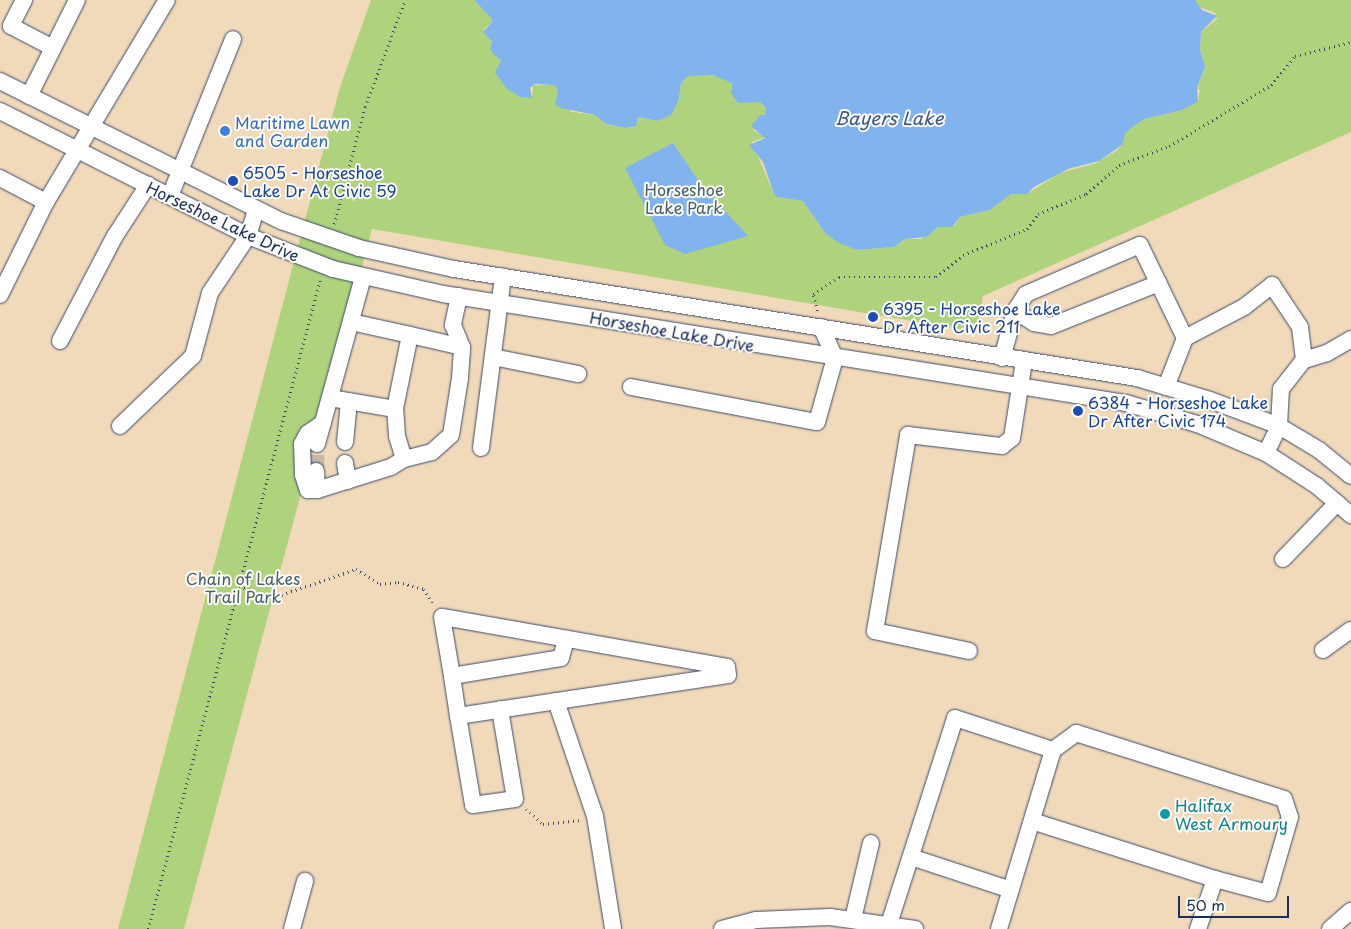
<!DOCTYPE html>
<style>
body{margin:0}
#map{position:relative;width:1351px;height:929px;overflow:hidden;background:#f1daba;font-family:"Playpen Sans",sans-serif}
div>[style]{position:absolute}
[style*='--x']{left:calc(var(--x)*1px);top:calc(var(--y)*1px);width:calc(var(--w)*1px);rotate:calc(var(--a)*1deg)}
.green>*{inset:0;background:#afd37c}
.water>*{inset:0;background:#81b3ee}
.minor-tunnel>*{height:16px;margin-top:-8px;transform-origin:0;background:repeating-linear-gradient(90deg,#c6b8a8 0 16px,transparent 0 24px)}
.path>*{height:2.5px;margin-top:-1.25px;transform-origin:0;background:repeating-linear-gradient(90deg,#3b496c 0 1px,transparent 0 5px)}
.roads{filter:drop-shadow(0 0 1px #3b496c) drop-shadow(0 0 1px #3b496c)}
.minor>*{height:16px;margin:-8px;padding:0 8px;transform-origin:8px;border-radius:8px;background:#fff}
.dots>*{width:14px;height:14px;translate:-50% -50%;box-sizing:border-box;border:2px solid #fdfcf7;border-radius:50%}
span{translate:-50% -50%;white-space:nowrap;text-align:center;line-height:1.15;-webkit-text-stroke:4px #fdfcf7;paint-order:stroke}
.shop-label{font-size:16px;color:#366cbe}
.left{translate:0 -50%;text-align:left}
.transit-label{font-size:16px;color:#164399}
.park-label{font-size:16px;color:#476067}
.street-label{font-size:16px;color:#1b2f5e}
.culture-label{font-size:16px;color:#0d838f}
.water-label{font-size:18px;color:#3a5789;font-style:italic}
.scale{position:absolute;left:1178px;top:896px;width:111px;height:22px;box-sizing:border-box;border:2px solid #1b2f5e;border-top:0;padding-left:6px;font-size:15px;line-height:18px;white-space:nowrap;color:#1b2f5e;-webkit-text-stroke:4px #fdfcf7;paint-order:stroke}
</style>
<div id="map">
<div class="green">
<div style="clip-path:polygon(371px 0,474px 0,491px 18px,492px 22px,484px 29px,492px 41px,490px 46px,501px 60px,496px 72px,532px 97px,533px 85px,554px 85px,558px 90px,557px 97px,572px 112px,595px 115px,606px 124px,626px 128px,634px 127px,638px 117px,657px 121px,679px 99px,681px 83px,688px 76px,699px 73px,724px 78px,732px 83px,731px 91px,746px 102px,760px 102px,766px 108px,765px 115px,753px 130px,765px 137px,752px 142px,774px 194px,778px 197px,803px 201px,825px 233px,857px 250px,894px 247px,905px 239px,921px 239px,938px 227px,955px 225px,960px 217px,990px 210px,1011px 194px,1027px 194px,1060px 173px,1096px 163px,1116px 151px,1122px 145px,1126px 132px,1144px 119px,1179px 111px,1198px 102px,1200px 90px,1197px 89px,1205px 67px,1200px 49px,1201px 32px,1217px 19px,1215px 13px,1197px 6px,1195px 0,1351px 0,1351px 132px,983px 296px,977px 332px,372px 229px,184px 929px,118px 929px,340px 87px)"></div>
</div>
<div class="water">
<div style="clip-path:polygon(474px 0,1195px 0,1202px 10px,1217px 16px,1201px 32px,1200px 49px,1205px 67px,1197px 88px,1198px 102px,1179px 111px,1144px 119px,1126px 132px,1122px 145px,1099px 161px,1068px 169px,1034px 187px,1027px 194px,1011px 194px,990px 210px,960px 217px,952px 227px,938px 227px,926px 237px,905px 239px,894px 247px,857px 250px,839px 243px,825px 233px,803px 201px,777px 197px,774px 194px,763px 162px,749px 145px,765px 138px,751px 126px,760px 115px,765px 115px,766px 108px,760px 102px,738px 103px,731px 93px,732px 83px,712px 75px,688px 76px,681px 83px,679px 99px,671px 115px,657px 121px,638px 117px,636px 126px,626px 128px,606px 124px,595px 115px,561px 108px,555px 104px,558px 90px,554px 85px,535px 84px,530px 88px,532px 98px,520px 97px,507px 89px,495px 73px,501px 60px,493px 54px,490px 48px,492px 41px,483px 32px,492px 22px,491px 18px)"></div>
<div style="clip-path:polygon(673px 143px,702px 186px,748px 236px,685px 254px,665px 245px,625px 168px)"></div>
</div>
<div class="minor-tunnel">
<div style="--x:316;--y:471;--w:27;--a:-88"></div>
</div>
<div class="path">
<div style="--x:334;--y:224;--w:121;--a:-75.2"></div>
<div style="--x:365;--y:107;--w:114;--a:-69.5"></div>
<div style="--x:817;--y:311;--w:17;--a:-103"></div>
<div style="--x:813;--y:294;--w:31;--a:-33"></div>
<div style="--x:839;--y:277;--w:97;--a:0"></div>
<div style="--x:936;--y:277;--w:35;--a:-39"></div>
<div style="--x:963;--y:255;--w:69;--a:-22.1"></div>
<div style="--x:1027;--y:229;--w:19;--a:-54"></div>
<div style="--x:1038;--y:214;--w:52;--a:-22.6"></div>
<div style="--x:1086;--y:194;--w:44;--a:-41.3"></div>
<div style="--x:1119;--y:165;--w:53;--a:-20.8"></div>
<div style="--x:1169;--y:146;--w:119;--a:-30.9"></div>
<div style="--x:1271;--y:85;--w:38;--a:-50"></div>
<div style="--x:1295;--y:56;--w:58;--a:-14"></div>
<div style="--x:239;--y:586;--w:35;--a:20"></div>
<div style="--x:272;--y:598;--w:89;--a:-19"></div>
<div style="--x:356;--y:569;--w:28;--a:32"></div>
<div style="--x:380;--y:584;--w:18;--a:-6"></div>
<div style="--x:398;--y:582;--w:27;--a:15"></div>
<div style="--x:424;--y:589;--w:19;--a:58"></div>
<div style="--x:526;--y:809;--w:23;--a:41"></div>
<div style="--x:543;--y:824;--w:36;--a:-6"></div>
<div style="--x:148;--y:929;--w:671;--a:-75.16"></div>
</div>
<div class="roads">
<div class="minor">
<div style="--x:24;--y:0;--w:29;--a:117"></div>
<div style="--x:11;--y:26;--w:47;--a:27.6"></div>
<div style="--x:0;--y:81;--w:314;--a:26.5"></div>
<div style="--x:281;--y:221;--w:83;--a:19.1"></div>
<div style="--x:359;--y:248;--w:97;--a:12.5"></div>
<div style="--x:454;--y:269;--w:692;--a:9.07"></div>
<div style="--x:1137;--y:378;--w:76;--a:16.8"></div>
<div style="--x:1210;--y:400;--w:74;--a:20.6"></div>
<div style="--x:1279;--y:426;--w:47;--a:31"></div>
<div style="--x:1319;--y:450;--w:41;--a:39.1"></div>
<div style="--x:29;--y:96;--w:107;--a:-63.4"></div>
<div style="--x:0;--y:111;--w:278;--a:26.7"></div>
<div style="--x:248;--y:236;--w:91;--a:21.2"></div>
<div style="--x:333;--y:269;--w:113;--a:12.8"></div>
<div style="--x:443;--y:294;--w:692;--a:9.07"></div>
<div style="--x:1126;--y:403;--w:74;--a:16.5"></div>
<div style="--x:1197;--y:424;--w:75;--a:22.8"></div>
<div style="--x:1266;--y:453;--w:61;--a:32.9"></div>
<div style="--x:1317;--y:486;--w:45;--a:40.5"></div>
<div style="--x:0;--y:178;--w:52;--a:27.6"></div>
<div style="--x:170;--y:196;--w:169;--a:-68.1"></div>
<div style="--x:0;--y:295;--w:104;--a:-63.7"></div>
<div style="--x:46;--y:202;--w:235;--a:-59.1"></div>
<div style="--x:459;--y:296;--w:30;--a:102"></div>
<div style="--x:453;--y:325;--w:24;--a:68"></div>
<div style="--x:1015;--y:311;--w:22;--a:32"></div>
<div style="--x:1034;--y:323;--w:17;--a:10"></div>
<div style="--x:1051;--y:326;--w:116;--a:-21.7"></div>
<div style="--x:351;--y:322;--w:60;--a:12.4"></div>
<div style="--x:410;--y:335;--w:76;--a:101.5"></div>
<div style="--x:60;--y:341;--w:119;--a:-62.4"></div>
<div style="--x:115;--y:236;--w:61;--a:-57.1"></div>
<div style="--x:493;--y:357;--w:87;--a:11.3"></div>
<div style="--x:1002;--y:358;--w:49;--a:-74.5"></div>
<div style="--x:1015;--y:311;--w:20;--a:-57"></div>
<div style="--x:1026;--y:294;--w:124;--a:-23.3"></div>
<div style="--x:1140;--y:245;--w:103;--a:64.2"></div>
<div style="--x:631;--y:387;--w:189;--a:10.7"></div>
<div style="--x:817;--y:422;--w:66;--a:-74.3"></div>
<div style="--x:835;--y:358;--w:34;--a:-114"></div>
<div style="--x:1166;--y:387;--w:53;--a:-68.8"></div>
<div style="--x:1185;--y:338;--w:67;--a:-27.7"></div>
<div style="--x:1244;--y:307;--w:36;--a:-38"></div>
<div style="--x:1272;--y:285;--w:50;--a:56.3"></div>
<div style="--x:1300;--y:327;--w:33;--a:83"></div>
<div style="--x:323;--y:423;--w:18;--a:146"></div>
<div style="--x:308;--y:433;--w:13;--a:119"></div>
<div style="--x:302;--y:444;--w:31;--a:88"></div>
<div style="--x:303;--y:475;--w:16;--a:72"></div>
<div style="--x:308;--y:490;--w:9;--a:0"></div>
<div style="--x:317;--y:490;--w:77;--a:-17.3"></div>
<div style="--x:391;--y:467;--w:15;--a:-32"></div>
<div style="--x:404;--y:459;--w:24;--a:-107"></div>
<div style="--x:397;--y:436;--w:27;--a:-94"></div>
<div style="--x:395;--y:409;--w:66;--a:-170.4"></div>
<div style="--x:120;--y:426;--w:101;--a:-43.8"></div>
<div style="--x:193;--y:356;--w:65;--a:-74.9"></div>
<div style="--x:210;--y:293;--w:69;--a:-56.3"></div>
<div style="--x:248;--y:236;--w:28;--a:-73"></div>
<div style="--x:345;--y:442;--w:41;--a:-84.4"></div>
<div style="--x:317;--y:444;--w:173;--a:-74.6"></div>
<div style="--x:481;--y:448;--w:173;--a:-82.7"></div>
<div style="--x:1266;--y:453;--w:30;--a:-64"></div>
<div style="--x:1279;--y:426;--w:37;--a:-87"></div>
<div style="--x:1281;--y:389;--w:37;--a:-52"></div>
<div style="--x:1304;--y:360;--w:24;--a:-17"></div>
<div style="--x:1327;--y:353;--w:28;--a:-30"></div>
<div style="--x:404;--y:459;--w:29;--a:-14"></div>
<div style="--x:432;--y:452;--w:25;--a:-42"></div>
<div style="--x:451;--y:435;--w:58;--a:-81"></div>
<div style="--x:460;--y:378;--w:31;--a:-86"></div>
<div style="--x:462;--y:347;--w:53;--a:-167"></div>
<div style="--x:345;--y:463;--w:18;--a:81"></div>
<div style="--x:316;--y:471;--w:19;--a:87"></div>
<div style="--x:1283;--y:559;--w:78;--a:-46"></div>
<div style="--x:1323;--y:650;--w:34;--a:-36"></div>
<div style="--x:969;--y:651;--w:96;--a:-168"></div>
<div style="--x:875;--y:631;--w:199;--a:-80.4"></div>
<div style="--x:908;--y:435;--w:95;--a:6.7"></div>
<div style="--x:1002;--y:446;--w:13;--a:-39"></div>
<div style="--x:1012;--y:438;--w:78;--a:-81.1"></div>
<div style="--x:452;--y:676;--w:110;--a:-9.4"></div>
<div style="--x:561;--y:658;--w:20;--a:-75"></div>
<div style="--x:556;--y:701;--w:121;--a:71.3"></div>
<div style="--x:595;--y:816;--w:114;--a:80.9"></div>
<div style="--x:458;--y:716;--w:273;--a:-8.6"></div>
<div style="--x:728;--y:675;--w:8;--a:-97"></div>
<div style="--x:727;--y:667;--w:289;--a:-170"></div>
<div style="--x:442;--y:617;--w:60;--a:80.4"></div>
<div style="--x:452;--y:676;--w:40;--a:81.5"></div>
<div style="--x:458;--y:716;--w:90;--a:80.4"></div>
<div style="--x:473;--y:805;--w:42;--a:-8.1"></div>
<div style="--x:515;--y:799;--w:91;--a:-99.5"></div>
<div style="--x:1053;--y:750;--w:29;--a:-36"></div>
<div style="--x:1076;--y:733;--w:218;--a:17.6"></div>
<div style="--x:1284;--y:799;--w:19;--a:72"></div>
<div style="--x:1290;--y:817;--w:79;--a:106.1"></div>
<div style="--x:1268;--y:893;--w:55;--a:-165.2"></div>
<div style="--x:1215;--y:879;--w:53;--a:108.8"></div>
<div style="--x:1032;--y:821;--w:192;--a:17.6"></div>
<div style="--x:911;--y:857;--w:105;--a:18.3"></div>
<div style="--x:853;--y:919;--w:78;--a:-76.7"></div>
<div style="--x:889;--y:924;--w:216;--a:-72.2"></div>
<div style="--x:955;--y:718;--w:103;--a:18.1"></div>
<div style="--x:1053;--y:750;--w:187;--a:106.8"></div>
<div style="--x:292;--y:929;--w:50;--a:-74.8"></div>
<div style="--x:722;--y:929;--w:35;--a:-15"></div>
<div style="--x:756;--y:920;--w:74;--a:-2.3"></div>
<div style="--x:830;--y:917;--w:86;--a:8"></div>
<div style="--x:1330;--y:929;--w:28;--a:-41"></div>
</div>
</div>
<div class="dots">
<div style="left:225px;top:131px;background:#3f7fe0"></div>
<div style="left:233px;top:181px;background:#1a4fb4"></div>
<div style="left:873px;top:317px;background:#1a4fb4"></div>
<div style="left:1078px;top:411px;background:#1a4fb4"></div>
<div style="left:1165px;top:814px;background:#0f9aa8"></div>
</div>
<div class="shop-label">
<span class="left" style="left:235px;top:131px">Maritime Lawn<br>and Garden</span>
</div>
<div class="transit-label">
<span class="left" style="left:243px;top:181px">6505 - Horseshoe<br>Lake Dr At Civic 59</span>
<span class="left" style="left:883px;top:317px">6395 - Horseshoe Lake<br>Dr After Civic 211</span>
<span class="left" style="left:1088px;top:411px">6384 - Horseshoe Lake<br>Dr After Civic 174</span>
</div>
<div class="park-label">
<span style="left:684px;top:198px">Horseshoe<br>Lake Park</span>
<span style="left:243px;top:587px">Chain of Lakes<br>Trail Park</span>
</div>
<div class="street-label">
<span style="left:223px;top:221px;rotate:25deg">Horseshoe Lake Drive</span>
<span style="left:672px;top:331px;rotate:10deg">Horseshoe Lake Drive</span>
</div>
<div class="culture-label">
<span class="left" style="left:1175px;top:814px">Halifax<br>West Armoury</span>
</div>
<div class="water-label">
<span style="left:889px;top:118px">Bayers Lake</span>
</div>
<div class="scale">50 m</div>
</div>
